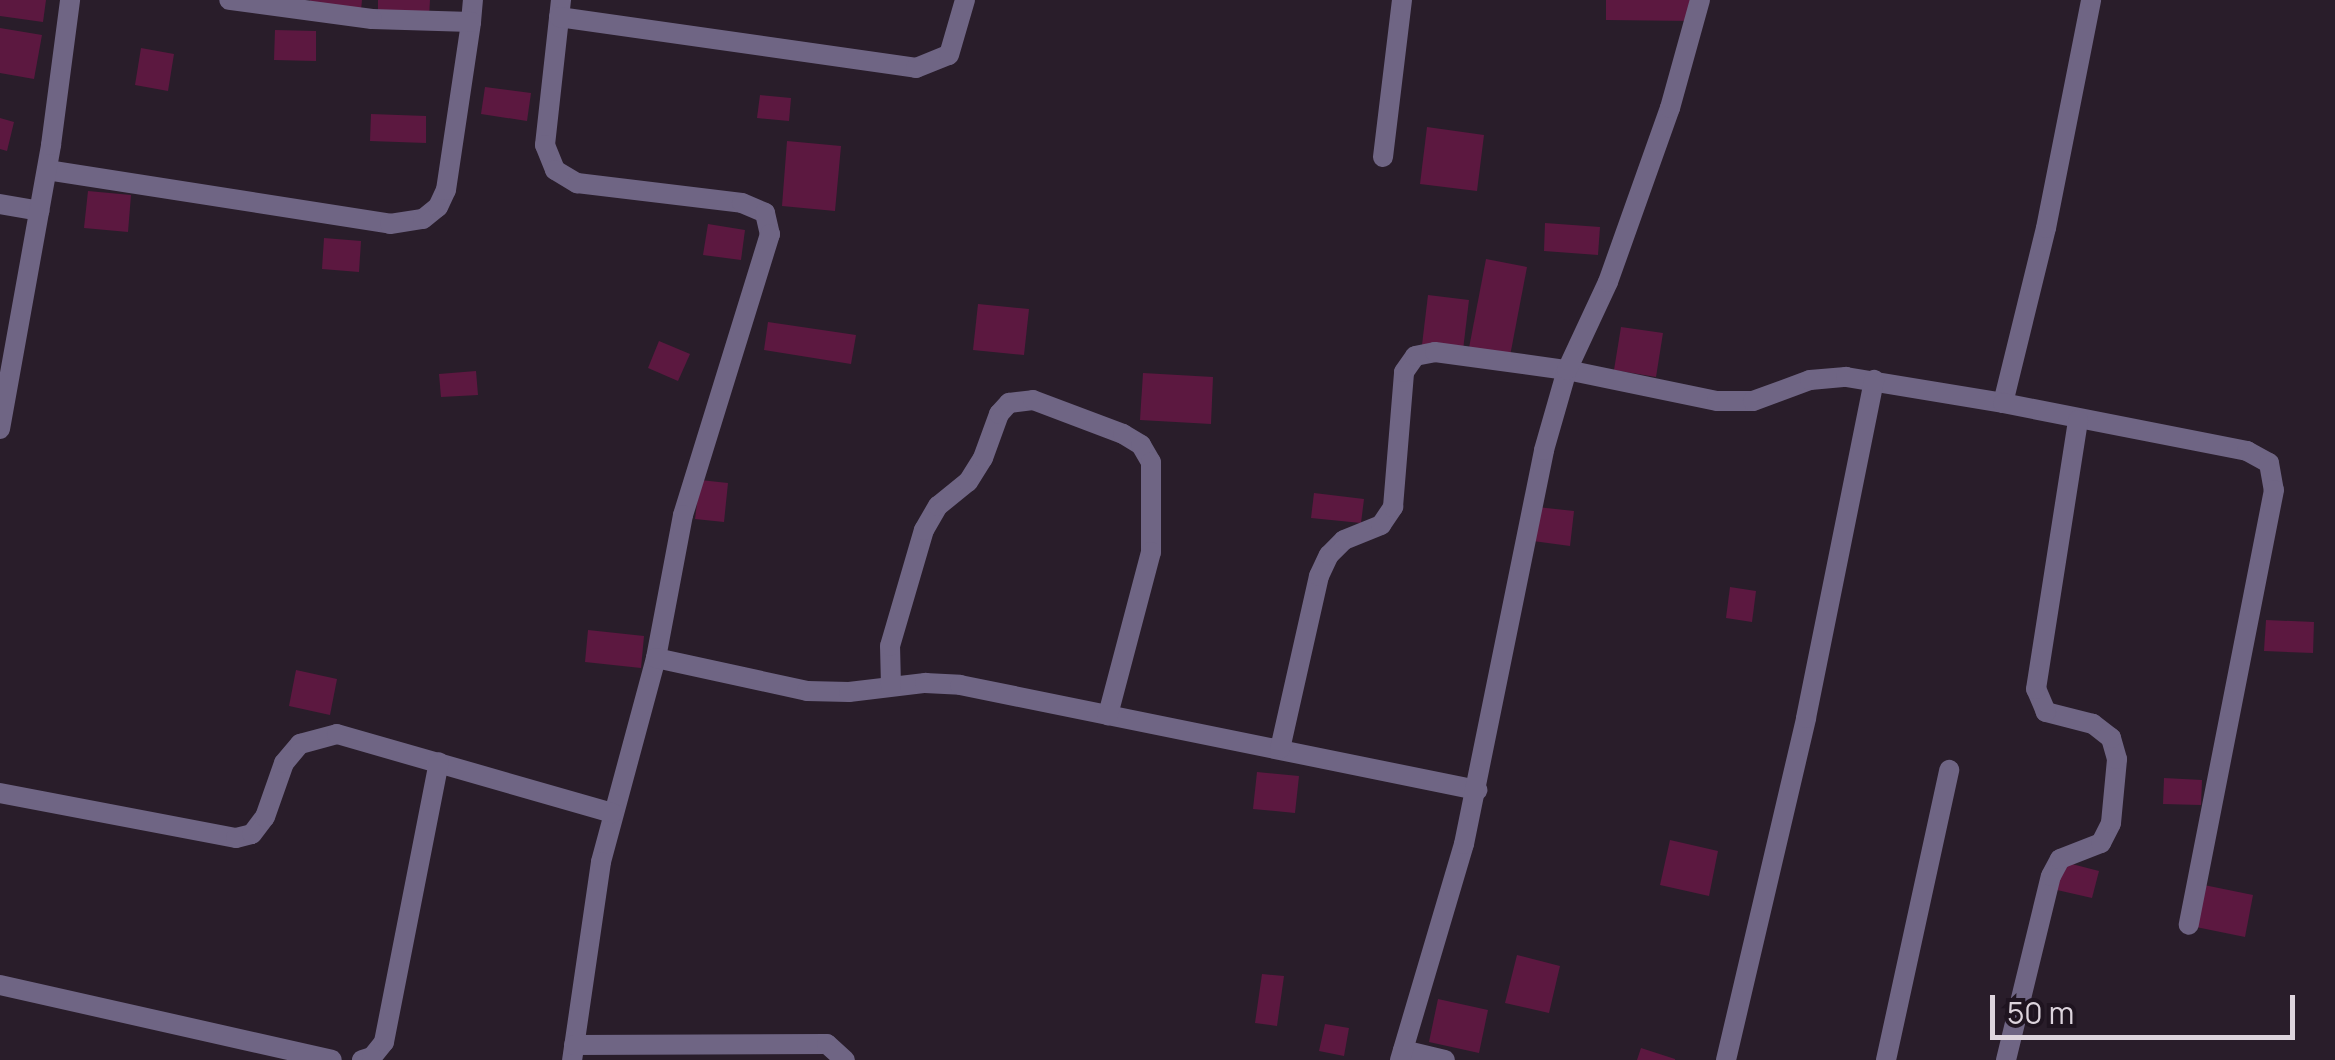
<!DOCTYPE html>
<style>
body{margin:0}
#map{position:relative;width:2335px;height:1060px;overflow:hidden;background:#291d2a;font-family:Manrope,sans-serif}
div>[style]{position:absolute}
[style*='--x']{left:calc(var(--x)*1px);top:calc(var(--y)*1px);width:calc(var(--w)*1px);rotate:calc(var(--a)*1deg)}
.building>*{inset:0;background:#5c1840}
.minor>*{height:20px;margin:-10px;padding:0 10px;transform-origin:10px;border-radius:10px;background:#6f6584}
span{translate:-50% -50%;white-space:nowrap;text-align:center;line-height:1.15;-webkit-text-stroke:10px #1f1420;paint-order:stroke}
.scale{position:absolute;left:1990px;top:995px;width:305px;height:45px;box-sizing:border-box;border:5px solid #ddd4dd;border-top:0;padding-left:12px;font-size:30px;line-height:35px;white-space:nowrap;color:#ddd4dd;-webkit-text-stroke:8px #1f1420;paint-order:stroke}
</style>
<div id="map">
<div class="building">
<div style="clip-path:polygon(0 0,46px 0,43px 22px,0 16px)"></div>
<div style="clip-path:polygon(310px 0,362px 0,361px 10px,310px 7px)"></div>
<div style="clip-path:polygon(378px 0,430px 0,429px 17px,378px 14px)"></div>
<div style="clip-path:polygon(1606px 0,1694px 0,1694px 21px,1606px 20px)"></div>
<div style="clip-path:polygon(0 28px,42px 35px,34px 79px,0 73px)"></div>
<div style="clip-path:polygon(275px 30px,316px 31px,316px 61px,274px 60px)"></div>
<div style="clip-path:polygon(141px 48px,174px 54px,168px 91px,135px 85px)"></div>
<div style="clip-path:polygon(485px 87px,531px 93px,527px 121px,481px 114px)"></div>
<div style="clip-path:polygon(760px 95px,791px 98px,789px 121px,757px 118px)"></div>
<div style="clip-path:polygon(371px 114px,426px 116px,426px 143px,370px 141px)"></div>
<div style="clip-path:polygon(0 118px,14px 122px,7px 151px,0 149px)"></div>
<div style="clip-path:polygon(1427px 127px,1484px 135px,1477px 191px,1420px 184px)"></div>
<div style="clip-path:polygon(787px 141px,841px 146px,835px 211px,782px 206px)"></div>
<div style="clip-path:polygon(88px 191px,131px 195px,128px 232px,84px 228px)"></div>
<div style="clip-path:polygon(1545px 223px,1600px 227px,1598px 255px,1544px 251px)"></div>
<div style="clip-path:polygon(708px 224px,745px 230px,741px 260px,703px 255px)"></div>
<div style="clip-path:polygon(324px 238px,361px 241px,359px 272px,322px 269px)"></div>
<div style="clip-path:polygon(1486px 259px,1527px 267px,1510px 356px,1469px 348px)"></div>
<div style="clip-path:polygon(1428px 295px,1469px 300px,1463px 350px,1422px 345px)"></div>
<div style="clip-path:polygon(978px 304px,1029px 309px,1024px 355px,973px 350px)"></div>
<div style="clip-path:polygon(768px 322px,856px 335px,851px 364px,764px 350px)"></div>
<div style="clip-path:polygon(1621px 327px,1663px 333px,1656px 377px,1614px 370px)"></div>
<div style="clip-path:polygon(659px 341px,690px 354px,678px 381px,648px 368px)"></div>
<div style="clip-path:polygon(476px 371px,478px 395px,441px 397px,439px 374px)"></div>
<div style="clip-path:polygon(1143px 373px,1213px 377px,1211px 424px,1140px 420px)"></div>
<div style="clip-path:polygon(700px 480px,728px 483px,724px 522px,695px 519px)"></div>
<div style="clip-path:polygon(1314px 493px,1364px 499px,1361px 523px,1311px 518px)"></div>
<div style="clip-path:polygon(1537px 507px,1574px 511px,1570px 546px,1533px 541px)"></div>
<div style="clip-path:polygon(1730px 587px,1756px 591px,1752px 622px,1726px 618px)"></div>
<div style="clip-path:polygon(2266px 620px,2314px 622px,2313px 653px,2264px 651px)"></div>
<div style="clip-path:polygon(588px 630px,644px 636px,641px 668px,585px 662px)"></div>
<div style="clip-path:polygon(296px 670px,337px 679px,330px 715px,289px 706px)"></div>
<div style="clip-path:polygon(1257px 772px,1299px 776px,1295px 813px,1253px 809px)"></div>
<div style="clip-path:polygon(2164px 778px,2202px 780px,2201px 805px,2163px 804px)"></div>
<div style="clip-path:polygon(1670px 840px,1718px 851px,1709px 896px,1660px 885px)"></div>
<div style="clip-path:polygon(2064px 862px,2099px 871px,2092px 898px,2057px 890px)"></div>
<div style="clip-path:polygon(2204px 885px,2253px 895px,2245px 937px,2196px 927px)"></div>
<div style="clip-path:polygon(1517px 955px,1560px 966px,1549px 1013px,1505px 1003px)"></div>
<div style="clip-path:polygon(1262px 974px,1284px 976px,1277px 1026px,1255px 1023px)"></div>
<div style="clip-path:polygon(1438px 999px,1488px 1010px,1479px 1053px,1429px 1042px)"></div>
<div style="clip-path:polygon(1325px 1024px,1349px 1028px,1344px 1056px,1319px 1051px)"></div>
<div style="clip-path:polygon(1641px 1048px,1675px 1059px,1675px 1060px,1637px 1060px)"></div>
</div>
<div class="minor">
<div style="--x:561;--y:0;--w:146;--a:96.3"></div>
<div style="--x:545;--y:145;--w:27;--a:68"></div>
<div style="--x:555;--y:170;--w:26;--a:31"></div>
<div style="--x:577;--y:183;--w:166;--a:6.9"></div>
<div style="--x:742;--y:203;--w:25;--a:23"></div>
<div style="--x:765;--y:213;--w:22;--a:77"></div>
<div style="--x:770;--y:234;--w:294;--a:107.2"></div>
<div style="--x:683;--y:515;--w:146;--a:100.7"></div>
<div style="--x:656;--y:658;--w:211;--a:105.1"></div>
<div style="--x:601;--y:862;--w:200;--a:98.3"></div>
<div style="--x:559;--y:17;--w:361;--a:8.1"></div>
<div style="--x:916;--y:68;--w:35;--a:-22"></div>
<div style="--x:949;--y:55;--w:57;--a:-73.8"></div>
<div style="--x:471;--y:22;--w:22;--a:-85"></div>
<div style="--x:1383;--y:157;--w:158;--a:-83.1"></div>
<div style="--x:47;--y:170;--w:347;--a:8.9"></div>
<div style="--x:390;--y:224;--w:33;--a:-9"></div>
<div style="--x:423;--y:219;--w:19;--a:-39"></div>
<div style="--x:438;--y:207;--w:19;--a:-65"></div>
<div style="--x:446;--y:190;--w:170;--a:-81.5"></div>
<div style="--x:471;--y:22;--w:99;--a:-178.3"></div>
<div style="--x:372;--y:19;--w:144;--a:-172.4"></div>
<div style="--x:0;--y:204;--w:40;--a:10"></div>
<div style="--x:2003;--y:403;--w:180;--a:-76.2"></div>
<div style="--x:2046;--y:228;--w:232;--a:-78.8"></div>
<div style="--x:0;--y:429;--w:289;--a:-79.8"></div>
<div style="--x:51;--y:145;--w:146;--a:-82.5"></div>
<div style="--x:656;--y:658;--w:155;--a:12.3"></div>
<div style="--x:807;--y:691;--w:42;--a:1.4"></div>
<div style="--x:849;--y:692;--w:77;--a:-6.8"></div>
<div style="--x:925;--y:683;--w:35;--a:3"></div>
<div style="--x:960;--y:685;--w:528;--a:11.48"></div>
<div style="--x:891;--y:686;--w:40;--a:-91.4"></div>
<div style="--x:890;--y:646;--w:121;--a:-73.7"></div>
<div style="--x:924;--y:530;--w:28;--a:-60"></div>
<div style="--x:938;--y:506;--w:38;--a:-39"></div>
<div style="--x:968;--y:482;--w:28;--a:-58"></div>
<div style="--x:983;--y:458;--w:47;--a:-70"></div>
<div style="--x:999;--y:414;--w:15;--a:-48"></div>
<div style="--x:1009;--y:403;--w:24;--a:-7"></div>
<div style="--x:1033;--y:400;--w:96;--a:20.7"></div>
<div style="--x:1123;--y:434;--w:21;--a:31"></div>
<div style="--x:1141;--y:445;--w:20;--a:60"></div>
<div style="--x:1151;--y:462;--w:90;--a:90"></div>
<div style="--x:1151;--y:552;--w:169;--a:104.8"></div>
<div style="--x:1280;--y:749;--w:177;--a:-77.3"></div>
<div style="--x:1319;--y:576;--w:23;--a:-65"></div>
<div style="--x:1329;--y:555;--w:21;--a:-45"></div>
<div style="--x:1344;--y:540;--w:40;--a:-22"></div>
<div style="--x:1381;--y:525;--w:22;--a:-56"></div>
<div style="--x:1393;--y:507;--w:135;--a:-85.3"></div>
<div style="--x:1404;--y:372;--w:19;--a:-55"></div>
<div style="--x:1415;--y:356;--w:20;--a:-11"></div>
<div style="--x:1435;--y:352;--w:133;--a:7.8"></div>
<div style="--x:1567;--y:370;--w:153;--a:11.7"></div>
<div style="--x:1717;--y:401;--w:36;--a:0"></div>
<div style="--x:1753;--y:401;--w:61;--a:-20.2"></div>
<div style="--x:1810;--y:380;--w:36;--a:-5"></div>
<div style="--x:1846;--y:377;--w:159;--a:9.4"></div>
<div style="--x:2003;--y:403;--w:249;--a:11.1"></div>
<div style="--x:2247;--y:451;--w:25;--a:29"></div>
<div style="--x:2269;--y:463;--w:27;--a:80"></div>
<div style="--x:2274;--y:490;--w:443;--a:101.1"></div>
<div style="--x:0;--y:793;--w:240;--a:10.8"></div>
<div style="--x:236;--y:838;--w:16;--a:-14"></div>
<div style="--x:252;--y:834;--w:21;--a:-53"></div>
<div style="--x:265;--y:817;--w:57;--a:-70.6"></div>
<div style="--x:284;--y:763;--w:25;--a:-50"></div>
<div style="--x:300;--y:744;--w:38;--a:-15"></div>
<div style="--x:337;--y:734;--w:287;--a:16"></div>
<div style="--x:0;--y:985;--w:340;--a:12.7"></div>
<div style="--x:574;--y:1045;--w:253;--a:-0.2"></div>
<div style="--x:827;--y:1044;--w:24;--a:42"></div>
<div style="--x:1403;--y:1050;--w:43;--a:13.4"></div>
<div style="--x:362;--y:1060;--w:10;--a:-17"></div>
<div style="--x:372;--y:1057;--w:19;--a:-51"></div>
<div style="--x:384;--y:1042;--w:285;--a:-78.9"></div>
<div style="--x:1400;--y:1060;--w:225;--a:-73.5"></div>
<div style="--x:1464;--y:844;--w:402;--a:-78.5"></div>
<div style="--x:1544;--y:450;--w:83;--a:-74"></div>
<div style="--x:1567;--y:370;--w:97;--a:-65"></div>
<div style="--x:1608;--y:282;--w:185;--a:-70.4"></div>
<div style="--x:1670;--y:108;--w:112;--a:-74.5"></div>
<div style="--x:1726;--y:1060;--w:351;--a:-76.8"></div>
<div style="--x:1806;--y:718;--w:345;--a:-78.6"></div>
<div style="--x:1886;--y:1060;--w:297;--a:-77.7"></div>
<div style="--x:2006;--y:1060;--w:189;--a:-76.3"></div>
<div style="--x:2051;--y:876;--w:19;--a:-62"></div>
<div style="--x:2060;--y:859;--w:44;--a:-21.3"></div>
<div style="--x:2101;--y:843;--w:22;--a:-63"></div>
<div style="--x:2111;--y:823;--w:64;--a:-84.6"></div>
<div style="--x:2117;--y:759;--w:22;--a:-106"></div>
<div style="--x:2111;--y:738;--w:23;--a:-142"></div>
<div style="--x:2093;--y:724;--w:49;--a:-165.7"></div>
<div style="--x:2046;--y:712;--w:25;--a:-113"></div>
<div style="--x:2036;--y:689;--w:272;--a:-81.1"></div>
</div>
<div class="scale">50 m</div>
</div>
